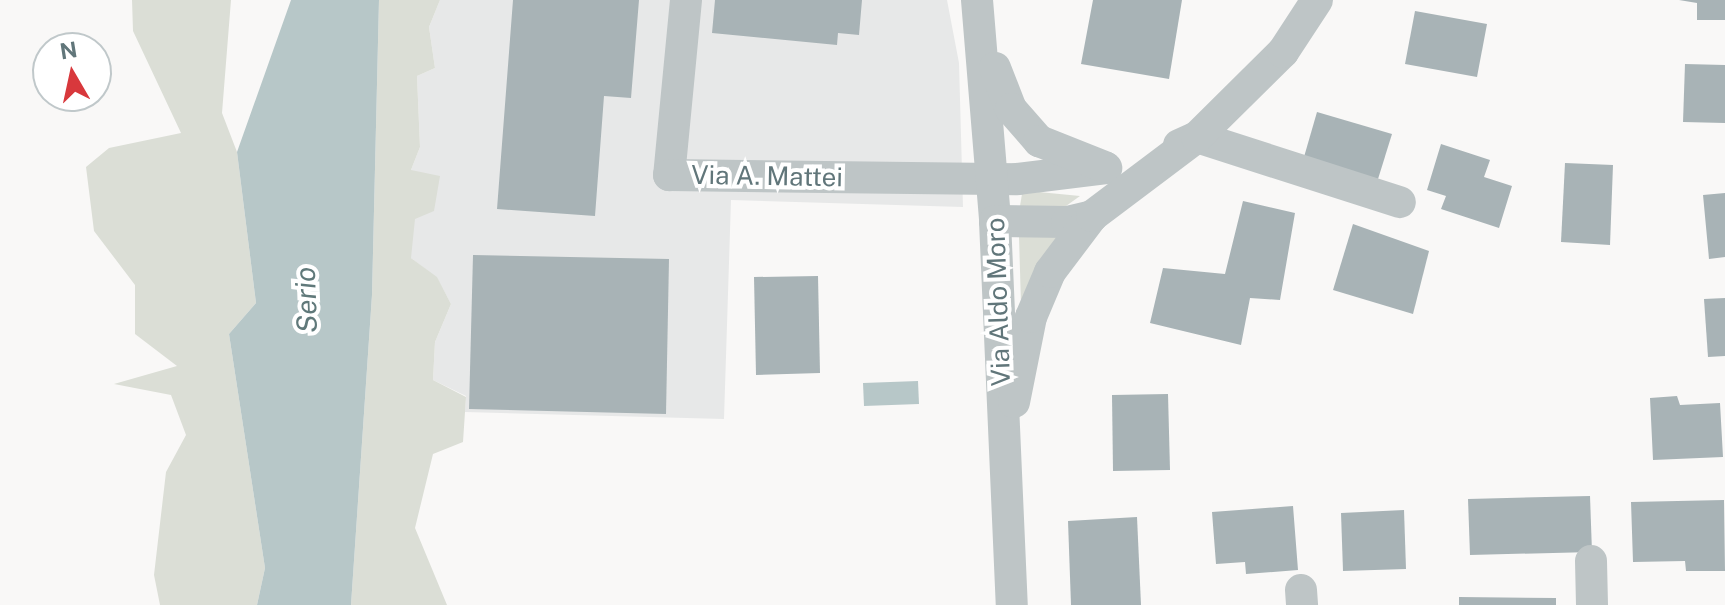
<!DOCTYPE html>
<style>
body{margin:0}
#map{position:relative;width:1725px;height:605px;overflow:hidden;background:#f9f8f7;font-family:"Public Sans",sans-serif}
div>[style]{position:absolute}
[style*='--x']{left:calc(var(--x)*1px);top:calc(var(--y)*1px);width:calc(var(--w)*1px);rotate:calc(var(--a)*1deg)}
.built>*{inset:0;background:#e7e8e8}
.green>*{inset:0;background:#dbded6}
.water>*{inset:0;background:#b7c7c8}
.building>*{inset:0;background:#a8b3b6}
.minor>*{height:32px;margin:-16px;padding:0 16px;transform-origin:16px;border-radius:16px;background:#bec5c6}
span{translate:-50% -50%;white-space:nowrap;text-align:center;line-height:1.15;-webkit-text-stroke:8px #fff;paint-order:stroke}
.street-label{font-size:26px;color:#61767a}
.water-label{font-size:28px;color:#60797a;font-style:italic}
.north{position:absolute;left:32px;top:32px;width:80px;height:80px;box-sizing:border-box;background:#fff;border:2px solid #c0c8ca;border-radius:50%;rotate:351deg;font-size:22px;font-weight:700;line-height:32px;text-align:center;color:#61767a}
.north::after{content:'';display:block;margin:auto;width:28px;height:36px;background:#d8383c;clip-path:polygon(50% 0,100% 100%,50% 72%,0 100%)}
</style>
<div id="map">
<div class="built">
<div style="clip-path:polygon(440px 0,947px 0,959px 63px,963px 207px,731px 200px,724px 419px,465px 412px,466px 396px,433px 380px,435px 342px,451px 304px,437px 278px,411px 258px,411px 170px,420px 147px,417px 76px,435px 68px,429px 27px)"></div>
</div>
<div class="green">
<div style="clip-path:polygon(132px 0,231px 0,222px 113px,237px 152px,256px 303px,229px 334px,265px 568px,257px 605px,160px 605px,154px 575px,166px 472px,186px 435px,171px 395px,114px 384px,177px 366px,135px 334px,135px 285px,94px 231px,86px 167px,109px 148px,181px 133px,133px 31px)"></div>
<div style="clip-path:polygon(379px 0,440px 0,429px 27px,435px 68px,417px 76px,420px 147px,411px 170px,440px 176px,434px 211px,415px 219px,411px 258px,437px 277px,451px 304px,435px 342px,433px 380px,466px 397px,463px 442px,433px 454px,415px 528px,447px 605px,351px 605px,372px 295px)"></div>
<div style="clip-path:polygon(1039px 192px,1080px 196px,1066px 206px,1027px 211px,1020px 206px,1022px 194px)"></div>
<div style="clip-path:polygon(1063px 233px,1021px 304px,1019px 237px)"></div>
</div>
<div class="water">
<div style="clip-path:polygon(291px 0,379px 0,372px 295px,351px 605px,257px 605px,265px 568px,229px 334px,256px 303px,237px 152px)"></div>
<div style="clip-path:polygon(918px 381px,919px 404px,864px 406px,863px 383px)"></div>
</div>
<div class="building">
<div style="clip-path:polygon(513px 0,639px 0,631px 98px,604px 96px,595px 216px,497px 209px)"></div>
<div style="clip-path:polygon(715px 0,862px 0,859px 35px,838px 33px,837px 45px,712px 33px)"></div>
<div style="clip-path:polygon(1093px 0,1182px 0,1169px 79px,1081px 64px)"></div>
<div style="clip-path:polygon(1679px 0,1725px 0,1725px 20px,1697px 20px,1697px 3px)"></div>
<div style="clip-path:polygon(1415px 11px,1487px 24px,1477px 77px,1405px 64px)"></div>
<div style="clip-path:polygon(1685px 64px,1725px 65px,1725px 123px,1683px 122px)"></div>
<div style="clip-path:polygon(1317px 112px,1392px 134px,1378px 179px,1304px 157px)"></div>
<div style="clip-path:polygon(1441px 144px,1490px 160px,1484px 177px,1512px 186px,1499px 228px,1441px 209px,1446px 196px,1427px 190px)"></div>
<div style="clip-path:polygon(1565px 163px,1613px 165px,1610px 245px,1561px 242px)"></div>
<div style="clip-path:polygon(1725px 193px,1725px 257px,1709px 259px,1703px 195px)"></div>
<div style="clip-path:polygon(1243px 201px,1295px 213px,1280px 300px,1250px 298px,1241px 345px,1150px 323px,1163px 268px,1225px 274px)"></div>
<div style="clip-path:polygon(1353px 224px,1429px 251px,1413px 314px,1333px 290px)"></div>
<div style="clip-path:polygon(473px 255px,669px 259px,666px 414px,469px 409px)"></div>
<div style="clip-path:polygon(818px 276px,820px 373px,756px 375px,754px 277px)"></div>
<div style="clip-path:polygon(1725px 298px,1725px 356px,1708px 357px,1704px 299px)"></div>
<div style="clip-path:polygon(1168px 394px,1170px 470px,1113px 471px,1112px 395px)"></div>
<div style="clip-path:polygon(1677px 396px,1680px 405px,1720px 403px,1723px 457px,1653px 460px,1650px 398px)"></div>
<div style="clip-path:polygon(1590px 496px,1592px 552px,1470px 555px,1468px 499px)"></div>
<div style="clip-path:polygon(1724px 500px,1725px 571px,1686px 571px,1685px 561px,1633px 562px,1631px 502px)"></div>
<div style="clip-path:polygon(1293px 506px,1298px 570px,1246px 574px,1245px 562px,1216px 564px,1212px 512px)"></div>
<div style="clip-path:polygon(1404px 510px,1406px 569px,1343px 571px,1341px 513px)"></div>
<div style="clip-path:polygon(1137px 517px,1141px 605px,1071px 605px,1068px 521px)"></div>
<div style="clip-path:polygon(1459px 597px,1556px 598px,1556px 605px,1459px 605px)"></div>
</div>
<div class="minor">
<div style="--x:686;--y:0;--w:176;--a:95.5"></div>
<div style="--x:669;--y:175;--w:348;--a:0.7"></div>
<div style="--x:1017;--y:179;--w:90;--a:-7"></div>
<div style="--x:977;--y:0;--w:222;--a:85.3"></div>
<div style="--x:995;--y:221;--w:384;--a:87.5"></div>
<div style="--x:995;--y:68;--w:44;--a:68.7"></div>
<div style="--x:1011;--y:109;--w:43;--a:48.8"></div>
<div style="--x:1039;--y:141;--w:71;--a:21.5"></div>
<div style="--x:1179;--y:145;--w:20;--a:-24"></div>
<div style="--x:1197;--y:137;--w:213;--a:17.8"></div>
<div style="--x:995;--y:221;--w:72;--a:0.8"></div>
<div style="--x:1067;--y:222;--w:26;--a:-13"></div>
<div style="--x:1014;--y:402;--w:87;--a:-78.7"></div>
<div style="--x:1031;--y:317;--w:49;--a:-67.1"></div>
<div style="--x:1050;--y:272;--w:70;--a:-53.1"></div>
<div style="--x:1092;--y:216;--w:131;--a:-37"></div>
<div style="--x:1197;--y:137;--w:121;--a:-44.7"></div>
<div style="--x:1283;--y:52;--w:62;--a:-56.8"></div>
<div style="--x:1591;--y:561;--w:44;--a:88.7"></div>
<div style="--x:1301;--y:590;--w:15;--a:86"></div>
</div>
<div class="street-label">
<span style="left:767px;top:176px;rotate:1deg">Via A. Mattei</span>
<span style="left:998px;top:302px;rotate:-92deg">Via Aldo Moro</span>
</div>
<div class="water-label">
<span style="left:306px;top:300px;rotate:-92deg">Serio</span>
</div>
<div class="north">N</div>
</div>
